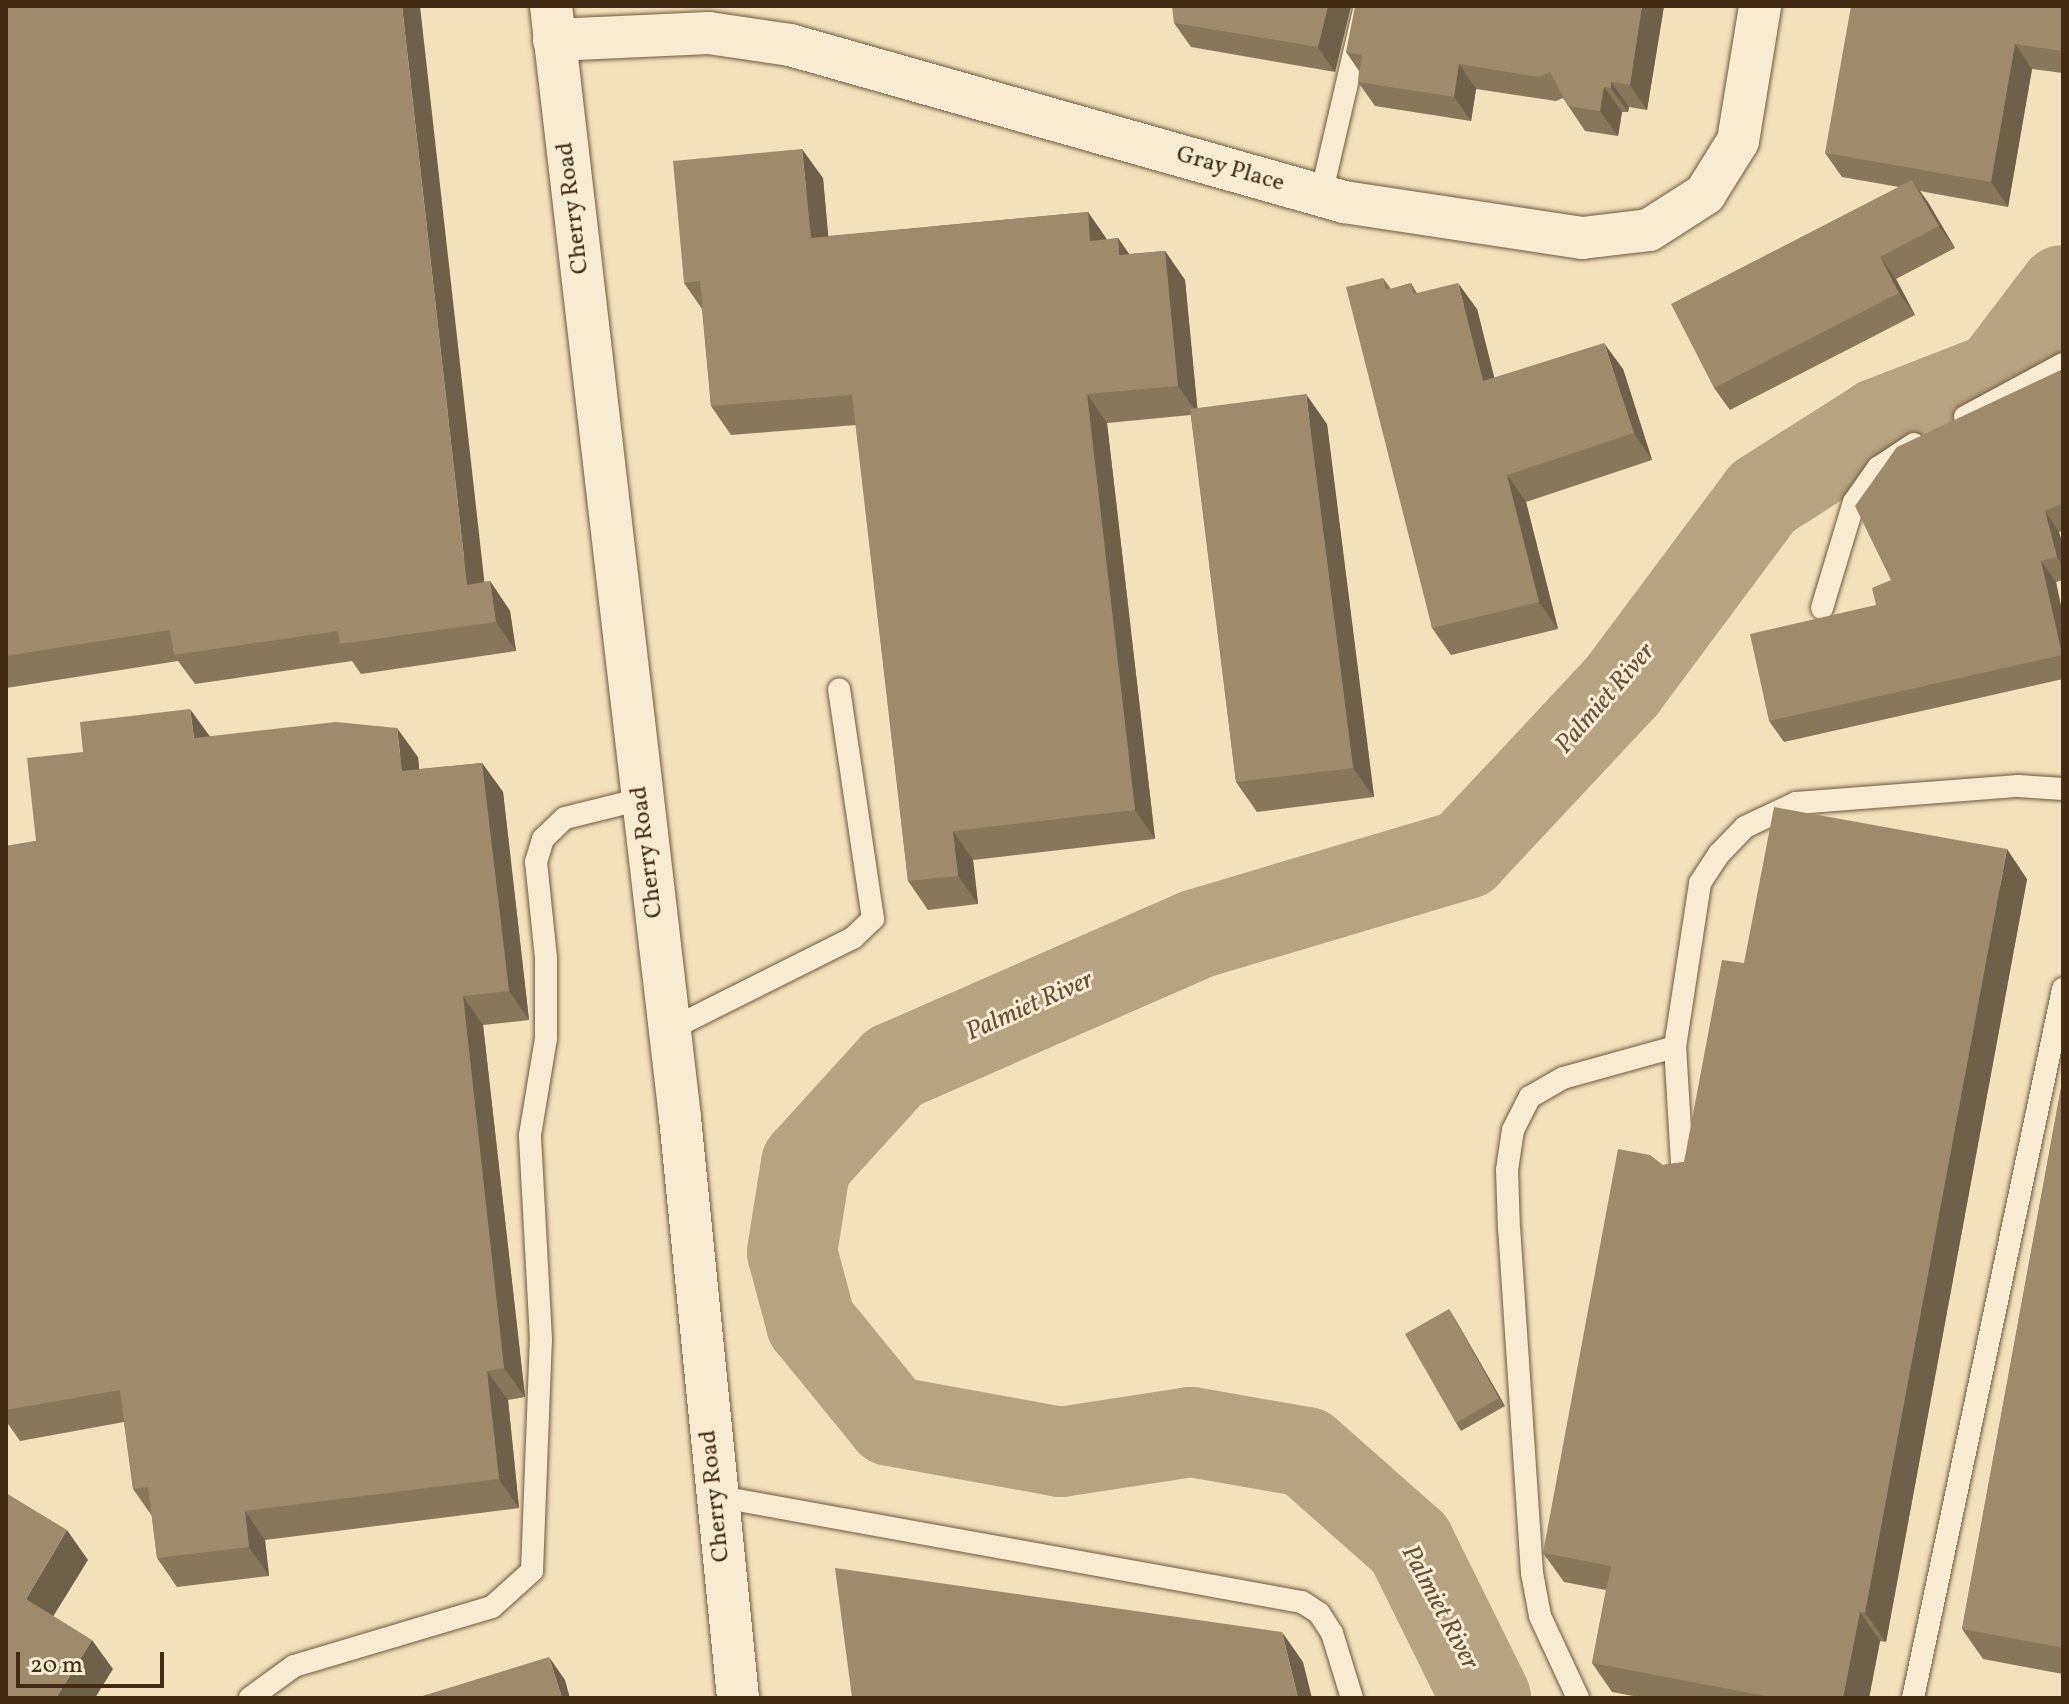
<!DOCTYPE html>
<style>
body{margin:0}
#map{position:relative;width:2069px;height:1704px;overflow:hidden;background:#f2e2b9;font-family:Vollkorn,serif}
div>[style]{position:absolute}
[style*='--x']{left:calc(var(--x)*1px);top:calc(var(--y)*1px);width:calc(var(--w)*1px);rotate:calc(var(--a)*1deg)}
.river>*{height:90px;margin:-45px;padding:0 45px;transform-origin:45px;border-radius:45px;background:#b6a481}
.roads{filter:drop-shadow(0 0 2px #6d5a3c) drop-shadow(0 0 2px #6d5a3c)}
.lane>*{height:22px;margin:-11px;padding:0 11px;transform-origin:11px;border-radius:11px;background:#f7ecd2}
.street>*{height:42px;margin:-21px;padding:0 21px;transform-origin:21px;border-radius:21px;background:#f7ecd2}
.wall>*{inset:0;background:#87785a}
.shaded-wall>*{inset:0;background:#6e614a}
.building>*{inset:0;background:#9d8b69}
span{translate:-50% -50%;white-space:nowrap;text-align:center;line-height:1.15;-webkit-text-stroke:6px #f7ecd2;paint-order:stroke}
.street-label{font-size:24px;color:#412c13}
.water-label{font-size:26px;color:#645034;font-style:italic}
.frame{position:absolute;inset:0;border:8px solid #412c13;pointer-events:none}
.scale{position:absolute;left:16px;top:1652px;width:148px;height:36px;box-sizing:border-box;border:4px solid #412c13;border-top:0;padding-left:10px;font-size:24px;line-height:28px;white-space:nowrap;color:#412c13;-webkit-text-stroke:6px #f7ecd2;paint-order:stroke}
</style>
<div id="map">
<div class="river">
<div style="--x:1486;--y:1698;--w:172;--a:-116.3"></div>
<div style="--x:1410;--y:1544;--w:139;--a:-138.5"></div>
<div style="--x:1306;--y:1452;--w:117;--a:-170.1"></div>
<div style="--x:1191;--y:1432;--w:132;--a:171.3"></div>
<div style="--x:1061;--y:1452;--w:173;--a:-169.7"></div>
<div style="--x:891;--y:1421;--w:127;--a:-129.2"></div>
<div style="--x:811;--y:1323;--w:73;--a:-105"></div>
<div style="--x:792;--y:1252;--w:89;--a:-81"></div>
<div style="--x:806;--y:1164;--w:131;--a:-47.8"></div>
<div style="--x:894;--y:1067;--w:331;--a:-23.7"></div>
<div style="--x:1197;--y:934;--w:280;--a:-16.6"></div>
<div style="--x:1465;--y:854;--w:230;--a:-46.9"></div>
<div style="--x:1622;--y:686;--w:236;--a:-53.3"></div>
<div style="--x:1763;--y:497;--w:138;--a:-32.5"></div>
<div style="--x:1879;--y:423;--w:127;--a:-21.3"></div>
<div style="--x:1997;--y:377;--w:109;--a:-52.8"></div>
</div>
<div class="roads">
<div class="lane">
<div style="--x:1321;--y:195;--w:194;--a:-76.9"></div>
<div style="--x:1965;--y:417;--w:111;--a:-28.4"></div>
<div style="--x:1822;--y:608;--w:111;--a:-73.2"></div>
<div style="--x:1854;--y:502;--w:42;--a:-54.8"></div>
<div style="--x:1878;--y:468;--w:43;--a:-33.7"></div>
<div style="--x:669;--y:1030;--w:206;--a:-26.6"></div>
<div style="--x:853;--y:938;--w:28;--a:-44"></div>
<div style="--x:873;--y:919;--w:232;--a:-98.4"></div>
<div style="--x:1683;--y:1180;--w:133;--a:-93.4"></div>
<div style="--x:1675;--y:1047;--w:166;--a:-81.3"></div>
<div style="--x:1700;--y:883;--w:35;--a:-57"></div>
<div style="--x:1719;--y:854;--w:37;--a:-46"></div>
<div style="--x:1745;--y:827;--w:56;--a:-25.2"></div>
<div style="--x:1796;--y:803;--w:223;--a:-4.4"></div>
<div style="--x:2018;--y:786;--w:45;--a:3.8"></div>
<div style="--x:715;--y:1496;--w:596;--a:10.24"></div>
<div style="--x:1302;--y:1602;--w:20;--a:33"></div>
<div style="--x:1319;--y:1613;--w:24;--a:57"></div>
<div style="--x:1332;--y:1633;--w:68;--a:72.9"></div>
<div style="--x:250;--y:1698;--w:54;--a:-36"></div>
<div style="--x:294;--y:1666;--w:207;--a:-16.6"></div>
<div style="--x:492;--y:1607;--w:54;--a:-42"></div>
<div style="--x:532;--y:1571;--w:231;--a:-87.8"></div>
<div style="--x:541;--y:1340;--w:205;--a:-93.1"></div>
<div style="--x:530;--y:1135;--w:98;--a:-80.6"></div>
<div style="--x:546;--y:1038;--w:80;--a:-90"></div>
<div style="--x:546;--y:958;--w:97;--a:-95.9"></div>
<div style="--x:536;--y:862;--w:24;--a:-73"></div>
<div style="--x:543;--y:839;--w:30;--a:-44"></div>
<div style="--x:565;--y:818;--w:79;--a:-13.9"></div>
<div style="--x:1578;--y:1698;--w:90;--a:-114.9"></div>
<div style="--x:1540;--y:1616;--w:44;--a:-100.5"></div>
<div style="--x:1532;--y:1573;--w:344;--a:-93.8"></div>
<div style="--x:1509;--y:1230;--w:60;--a:-91.9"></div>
<div style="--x:1507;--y:1170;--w:40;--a:-81.5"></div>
<div style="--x:1513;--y:1130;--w:37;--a:-63"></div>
<div style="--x:1530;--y:1097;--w:38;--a:-30"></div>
<div style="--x:1563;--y:1078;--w:116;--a:-15.5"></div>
<div style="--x:1913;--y:1698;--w:725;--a:-78.05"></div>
</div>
<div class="street">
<div style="--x:551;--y:6;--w:1119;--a:83.38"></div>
<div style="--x:680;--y:1118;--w:583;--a:84.29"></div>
<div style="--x:554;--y:40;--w:155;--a:-2.6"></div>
<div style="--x:709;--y:33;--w:82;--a:8.4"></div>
<div style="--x:790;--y:45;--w:576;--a:15.82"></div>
<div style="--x:1344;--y:202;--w:241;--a:8.6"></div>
<div style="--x:1582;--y:238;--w:67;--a:-6.8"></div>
<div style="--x:1649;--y:230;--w:67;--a:-32.7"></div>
<div style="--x:1705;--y:194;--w:62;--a:-58.1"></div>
<div style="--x:1738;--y:141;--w:137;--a:-80.7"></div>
</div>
</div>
<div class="wall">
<div style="clip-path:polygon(6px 6px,484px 582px,490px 581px,510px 611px,516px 651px,361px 674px,352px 661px,195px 684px,178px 661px,6px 688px)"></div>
<div style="clip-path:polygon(1351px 6px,1335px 72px,1191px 47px,1174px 23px)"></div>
<div style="clip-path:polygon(1664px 6px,1647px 110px,1629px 107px,1628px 112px,1622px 112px,1618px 136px,1585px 131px,1563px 98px,1556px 101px,1476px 89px,1471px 121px,1375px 106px,1358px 82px,1359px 71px,1346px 52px)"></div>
<div style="clip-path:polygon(2063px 6px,2063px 73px,2032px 69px,2008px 207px,1920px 191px,1955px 248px,1896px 279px,1915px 315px,1730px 410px,1714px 388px,1899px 187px,1842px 177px,1825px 153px)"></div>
<div style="clip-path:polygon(823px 178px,828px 236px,1088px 212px,1107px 240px,1118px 238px,1129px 254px,1165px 251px,1185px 280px,1197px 408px,1327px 424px,1374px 797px,1257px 812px,1236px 782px,1191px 415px,1107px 423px,1155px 839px,973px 860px,978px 904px,928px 910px,908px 881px,856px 425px,731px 435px,711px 406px,702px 309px,684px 283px)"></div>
<div style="clip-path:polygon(1383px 278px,1391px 289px,1411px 283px,1417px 293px,1477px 309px,1494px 378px,1623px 369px,1652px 460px,1526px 502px,1558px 629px,1451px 655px,1432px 628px)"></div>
<div style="clip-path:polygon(2063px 369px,2063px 531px,2059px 532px,2063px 546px,2063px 580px,2056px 582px,2063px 616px,2063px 679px,1784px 742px,1769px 721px,1876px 605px,1891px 580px)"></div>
<div style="clip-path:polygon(210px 737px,418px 757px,419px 769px,482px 763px,503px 792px,529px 1020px,483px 1025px,525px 1397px,508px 1400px,519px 1508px,265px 1540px,269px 1576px,177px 1587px,157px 1558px,152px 1516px,133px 1489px,124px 1422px,20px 1441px,6px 1421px,6px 846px,36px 841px)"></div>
<div style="clip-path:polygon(2027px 879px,1886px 1642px,1880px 1641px,1869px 1698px,1644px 1698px,1612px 1692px,1592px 1663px,1606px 1590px,1564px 1582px,1543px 1553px,1663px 1165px,1684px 1162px,1744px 963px)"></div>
<div style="clip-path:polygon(2063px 1077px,2063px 1674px,1983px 1659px,1962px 1629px)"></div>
<div style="clip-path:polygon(1449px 1309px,1505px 1406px,1461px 1431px,1456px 1423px)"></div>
</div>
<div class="shaded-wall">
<div style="clip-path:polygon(402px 6px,420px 6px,488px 614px,467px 585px)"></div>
<div style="clip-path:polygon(1328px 6px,1351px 6px,1335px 72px,1318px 47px)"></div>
<div style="clip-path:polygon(1642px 6px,1664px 6px,1647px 110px,1630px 85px)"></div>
<div style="clip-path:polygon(2015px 44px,2032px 69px,2008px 207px,1991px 182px)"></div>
<div style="clip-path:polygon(1459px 64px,1476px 89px,1471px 121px,1454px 97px)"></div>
<div style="clip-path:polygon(1611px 82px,1629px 107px,1628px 112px,1611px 88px)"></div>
<div style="clip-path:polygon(1604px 87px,1622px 112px,1618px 136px,1600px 111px)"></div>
<div style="clip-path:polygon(802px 149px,823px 178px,831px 266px,811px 238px)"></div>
<div style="clip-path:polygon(1912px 180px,1928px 202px,1955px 248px,1939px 226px)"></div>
<div style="clip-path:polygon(1088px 212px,1108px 241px,1090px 241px)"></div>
<div style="clip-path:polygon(1118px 238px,1138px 267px,1119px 255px)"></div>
<div style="clip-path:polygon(1165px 251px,1185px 280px,1198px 414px,1178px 386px)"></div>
<div style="clip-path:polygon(1880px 257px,1896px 279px,1915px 315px,1899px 293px)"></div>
<div style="clip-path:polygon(1458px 283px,1477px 309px,1502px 408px,1483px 381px)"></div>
<div style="clip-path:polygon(1604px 343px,1623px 369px,1652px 460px,1634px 433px)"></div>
<div style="clip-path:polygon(1087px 394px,1107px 423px,1155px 839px,1135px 810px)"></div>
<div style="clip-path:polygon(1306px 394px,1327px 424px,1374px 797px,1353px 768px)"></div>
<div style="clip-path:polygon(1507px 475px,1526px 502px,1558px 629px,1539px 602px)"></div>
<div style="clip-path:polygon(2045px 511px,2059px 532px,2063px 546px,2063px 566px,2057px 557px)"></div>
<div style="clip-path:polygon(2041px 561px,2056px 582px,2063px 616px,2063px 657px)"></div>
<div style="clip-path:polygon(490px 581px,510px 611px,516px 651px,496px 622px)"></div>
<div style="clip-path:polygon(190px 709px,211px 738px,194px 738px)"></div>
<div style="clip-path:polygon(397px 728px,418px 757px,422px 800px,402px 771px)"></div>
<div style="clip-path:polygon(482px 763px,503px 792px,529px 1020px,509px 991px)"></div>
<div style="clip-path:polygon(953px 831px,973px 860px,978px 904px,958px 876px)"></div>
<div style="clip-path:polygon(2007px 849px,2027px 879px,1886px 1642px,1865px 1613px)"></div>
<div style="clip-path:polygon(463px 996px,483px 1025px,525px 1397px,504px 1368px)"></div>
<div style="clip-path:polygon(1449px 1309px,1454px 1317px,1505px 1406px,1499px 1398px)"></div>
<div style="clip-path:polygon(487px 1371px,508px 1400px,519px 1508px,499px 1479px)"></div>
<div style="clip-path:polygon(245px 1511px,265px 1540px,269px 1576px,249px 1547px)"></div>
<div style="clip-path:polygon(67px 1530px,88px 1560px,46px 1628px,26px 1599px)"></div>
<div style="clip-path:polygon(1860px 1612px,1880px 1641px,1869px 1698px,1843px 1698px)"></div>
<div style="clip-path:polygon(1282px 1632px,1303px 1662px,1312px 1698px,1298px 1698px)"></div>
<div style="clip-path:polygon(92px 1640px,113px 1669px,95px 1698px,56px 1698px)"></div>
<div style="clip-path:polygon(549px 1657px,565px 1680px,570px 1698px,562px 1698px)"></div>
</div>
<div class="building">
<div style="clip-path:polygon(6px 6px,402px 6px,467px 585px,490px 581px,496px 622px,340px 644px,338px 631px,174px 655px,170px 630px,6px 656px)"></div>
<div style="clip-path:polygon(1172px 6px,1328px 6px,1318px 47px,1174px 23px)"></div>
<div style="clip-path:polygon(1355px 6px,1642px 6px,1630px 85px,1611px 82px,1611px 88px,1604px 87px,1600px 111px,1568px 106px,1550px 72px,1539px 77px,1459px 64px,1454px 97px,1358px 82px,1362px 55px,1346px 52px)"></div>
<div style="clip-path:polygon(1851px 6px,2063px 6px,2062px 51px,2015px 44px,1991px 182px,1825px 153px)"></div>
<div style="clip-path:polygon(802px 149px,811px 238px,1088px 212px,1090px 241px,1118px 238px,1119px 255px,1165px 251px,1178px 386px,1087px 394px,1135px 810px,953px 831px,958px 876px,908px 881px,852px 395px,711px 406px,700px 281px,684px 283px,673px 161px)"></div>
<div style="clip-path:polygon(1912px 180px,1939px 226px,1880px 257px,1899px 293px,1714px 388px,1671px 304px)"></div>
<div style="clip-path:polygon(1383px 278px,1386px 290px,1411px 283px,1413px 294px,1458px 283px,1483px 381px,1604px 343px,1634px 433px,1507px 475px,1539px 602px,1432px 628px,1346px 287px)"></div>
<div style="clip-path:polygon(2063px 369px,2063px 503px,2045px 511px,2057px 557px,2041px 561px,2062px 655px,1769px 721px,1750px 634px,1876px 605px,1872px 588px,1891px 580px,1855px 506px,1897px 447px)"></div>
<div style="clip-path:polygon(1306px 394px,1353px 768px,1236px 782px,1190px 409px)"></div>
<div style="clip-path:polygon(190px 709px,194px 738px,336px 722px,397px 728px,402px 771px,482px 763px,509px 991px,463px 996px,504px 1368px,487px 1371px,499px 1479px,245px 1511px,249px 1547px,157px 1558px,148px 1487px,133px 1489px,120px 1390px,6px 1410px,6px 846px,36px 841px,27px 758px,83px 752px,80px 722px)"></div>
<div style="clip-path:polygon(1774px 807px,2007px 849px,1865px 1613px,1860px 1612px,1843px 1698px,1776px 1698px,1592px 1663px,1611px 1566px,1543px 1553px,1618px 1149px,1650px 1155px,1663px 1165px,1684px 1162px,1722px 960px,1744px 963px)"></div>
<div style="clip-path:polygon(2063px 1077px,2063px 1648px,1962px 1629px)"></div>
<div style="clip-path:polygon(1449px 1309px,1499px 1398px,1456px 1423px,1405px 1334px)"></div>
<div style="clip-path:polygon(6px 1493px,67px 1530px,26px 1599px,92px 1640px,56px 1698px,6px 1698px)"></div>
<div style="clip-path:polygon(835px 1568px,1282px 1632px,1298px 1698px,852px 1698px)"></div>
<div style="clip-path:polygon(549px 1657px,562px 1698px,416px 1698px)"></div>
</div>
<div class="street-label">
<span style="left:1230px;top:170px;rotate:16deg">Gray Place</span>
<span style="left:574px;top:208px;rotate:-97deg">Cherry Road</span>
<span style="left:648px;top:852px;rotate:-97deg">Cherry Road</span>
<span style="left:716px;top:1496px;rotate:-96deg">Cherry Road</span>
</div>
<div class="water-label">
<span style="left:1606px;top:699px;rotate:-49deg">Palmiet River</span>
<span style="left:1030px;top:1007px;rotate:-24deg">Palmiet River</span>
<span style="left:1439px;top:1608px;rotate:62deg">Palmiet River</span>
</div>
<div class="frame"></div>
<div class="scale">20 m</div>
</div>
